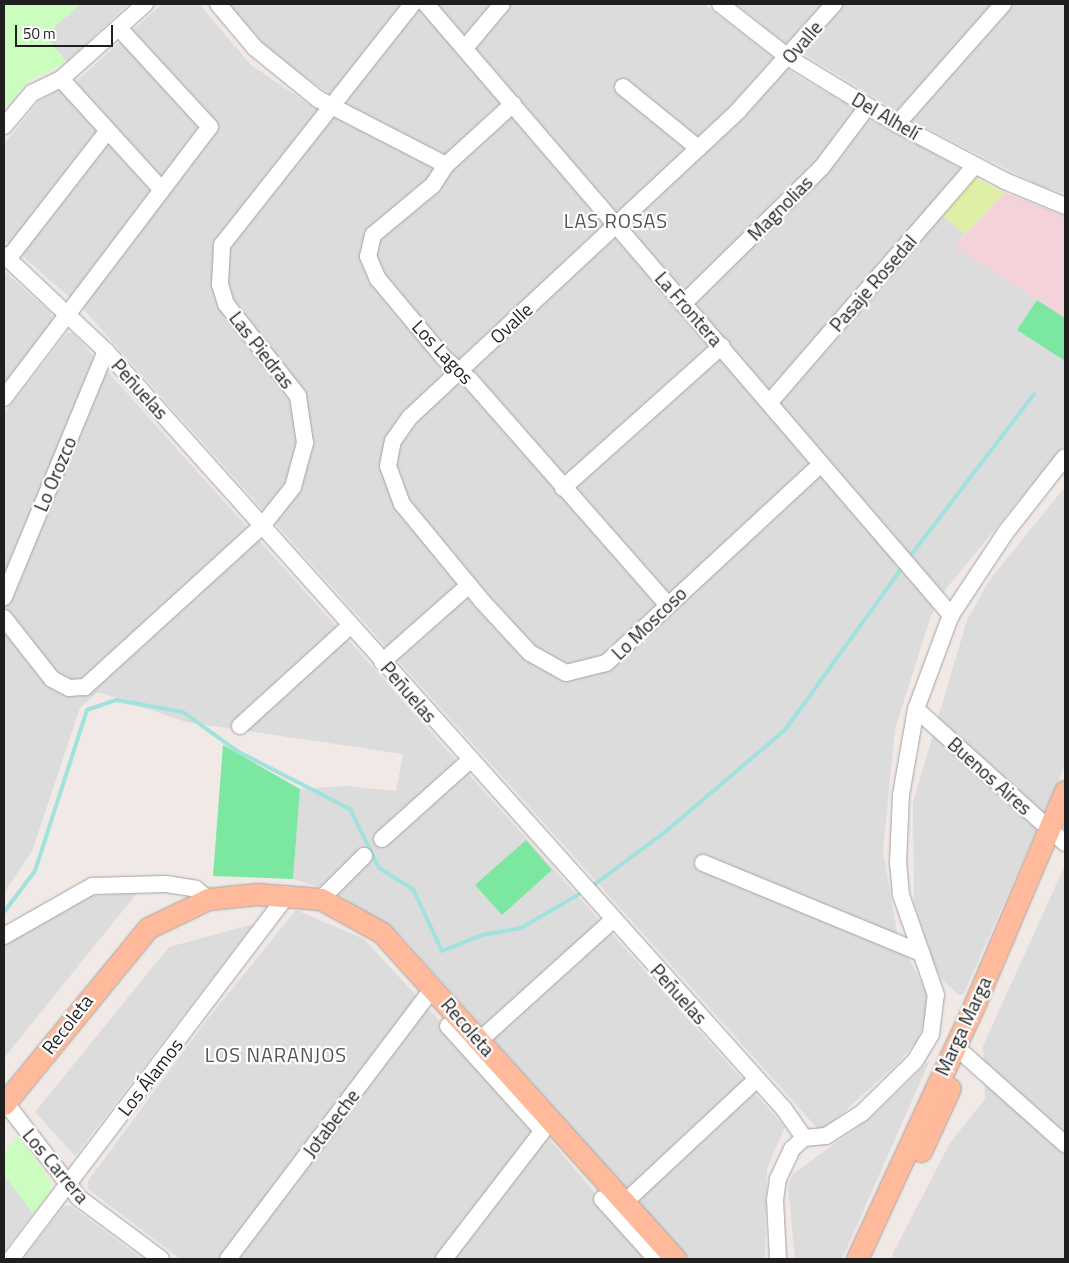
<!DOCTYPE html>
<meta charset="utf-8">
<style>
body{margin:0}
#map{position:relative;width:1069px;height:1263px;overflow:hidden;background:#f1e9e5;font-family:"Titillium Web",sans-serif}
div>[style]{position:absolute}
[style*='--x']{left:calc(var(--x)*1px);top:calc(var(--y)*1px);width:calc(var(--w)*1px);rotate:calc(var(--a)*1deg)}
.residential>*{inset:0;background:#dddcdc}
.commercial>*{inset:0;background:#f3d2da}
.grass>*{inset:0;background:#deefa6}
.park>*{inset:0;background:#cbfebe}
.pitch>*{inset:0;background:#7ce7a0}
.stream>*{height:4px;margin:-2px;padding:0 2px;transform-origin:2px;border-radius:2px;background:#a1e2df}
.roads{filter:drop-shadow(0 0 1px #a3a3a3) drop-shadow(0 0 1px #a3a3a3)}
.minor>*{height:16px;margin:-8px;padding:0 8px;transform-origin:8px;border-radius:8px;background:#fff}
.major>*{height:21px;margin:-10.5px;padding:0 10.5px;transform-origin:10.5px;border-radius:10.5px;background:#ffb99b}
span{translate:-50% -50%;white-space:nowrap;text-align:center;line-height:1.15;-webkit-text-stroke:4.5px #fff;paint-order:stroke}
.street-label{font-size:19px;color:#1f1f1f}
.neighbourhood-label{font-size:20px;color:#525252;letter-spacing:1px}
.frame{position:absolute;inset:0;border:5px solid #1f1f1f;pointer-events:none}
.scale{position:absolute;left:15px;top:25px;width:98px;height:22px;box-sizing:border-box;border:2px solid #1f1f1f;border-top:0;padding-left:6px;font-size:15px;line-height:18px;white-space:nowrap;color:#1f1f1f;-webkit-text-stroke:4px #fff;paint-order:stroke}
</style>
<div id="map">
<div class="residential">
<div style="clip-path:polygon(80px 4px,128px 4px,67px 62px,44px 36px)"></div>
<div style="clip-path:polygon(162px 4px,199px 4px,251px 65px,316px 109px,328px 93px,273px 55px,228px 4px,704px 4px,796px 75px,960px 168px,961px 175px,941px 214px,965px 234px,954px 246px,1065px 318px,1065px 444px,946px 589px,931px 616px,895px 729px,883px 851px,898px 937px,926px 991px,926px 1018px,917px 1041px,898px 1063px,824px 1130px,818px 1129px,84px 310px,4px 240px,4px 144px,40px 100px,79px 79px)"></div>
<div style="clip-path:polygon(736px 4px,1065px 4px,1065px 193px,1042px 187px,920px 125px,782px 41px)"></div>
<div style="clip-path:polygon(4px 271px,51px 313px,53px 322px,4px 383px)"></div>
<div style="clip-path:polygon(67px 333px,73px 333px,785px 1127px,767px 1168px,765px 1259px,689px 1259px,404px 939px,336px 892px,293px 879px,300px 789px,346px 786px,396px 791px,403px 754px,186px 722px,98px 692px,80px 708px,32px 851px,4px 893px,4px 413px)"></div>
<div style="clip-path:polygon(1065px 487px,1065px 766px,963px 995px,959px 995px,942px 980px,933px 962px,914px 901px,913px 802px,967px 620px,991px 578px)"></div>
<div style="clip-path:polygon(1065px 865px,1065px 1259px,890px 1259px,950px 1143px,985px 1099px,983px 1046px)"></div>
<div style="clip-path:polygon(137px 893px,4px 1058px,4px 945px,23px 928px,90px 896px)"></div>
<div style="clip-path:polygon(296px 910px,364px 939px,557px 1148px,650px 1259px,180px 1259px,88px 1189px,88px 1181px,206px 1021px)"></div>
<div style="clip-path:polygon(254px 924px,75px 1156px,35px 1112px,169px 947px)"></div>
<div style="clip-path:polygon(930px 1060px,842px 1259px,795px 1259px,788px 1186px,793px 1174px,874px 1115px)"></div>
<div style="clip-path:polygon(4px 1175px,33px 1213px,4px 1252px)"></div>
<div style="clip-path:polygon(70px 1205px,142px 1259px,23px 1259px,63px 1207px)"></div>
</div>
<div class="commercial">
<div style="clip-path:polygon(1005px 193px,1065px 216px,1065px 318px,954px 246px)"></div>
</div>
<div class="grass">
<div style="clip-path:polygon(972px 176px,1005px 193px,965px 234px,941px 214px)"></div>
</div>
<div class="park">
<div style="clip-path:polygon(4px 4px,80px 4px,45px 36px,67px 62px,29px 81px,4px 109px)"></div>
<div style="clip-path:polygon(18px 1136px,51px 1182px,50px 1192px,33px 1213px,4px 1175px,4px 1153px)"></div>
</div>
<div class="pitch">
<div style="clip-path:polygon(1037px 300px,1065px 318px,1065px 361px,1017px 330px)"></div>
<div style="clip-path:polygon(223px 745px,300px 789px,293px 879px,213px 876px)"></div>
<div style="clip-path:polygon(526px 840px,552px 870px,502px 915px,475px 885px)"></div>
</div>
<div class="stream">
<div style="--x:908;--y:559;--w:208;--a:-52.6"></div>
<div style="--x:591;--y:887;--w:92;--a:-36.6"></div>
<div style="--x:665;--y:832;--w:157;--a:-40.4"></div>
<div style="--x:785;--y:730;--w:203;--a:-54.2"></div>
<div style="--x:4;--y:912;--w:51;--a:-52.9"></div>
<div style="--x:35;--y:871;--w:169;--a:-72.1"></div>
<div style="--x:87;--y:710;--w:31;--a:-19"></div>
<div style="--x:116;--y:700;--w:68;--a:10.2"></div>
<div style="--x:183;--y:712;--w:67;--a:35.8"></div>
<div style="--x:237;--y:751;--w:127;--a:27.2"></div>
<div style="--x:350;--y:809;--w:66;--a:63.8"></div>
<div style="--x:379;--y:868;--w:40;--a:32"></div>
<div style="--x:413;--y:889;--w:68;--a:64.9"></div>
<div style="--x:442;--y:951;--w:43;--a:-21.8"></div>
<div style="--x:482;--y:935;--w:40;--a:-10"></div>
<div style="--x:521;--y:928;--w:72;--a:-30.1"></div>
</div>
<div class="roads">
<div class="minor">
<div style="--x:218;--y:4;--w:57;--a:49.9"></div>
<div style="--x:255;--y:48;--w:81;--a:39"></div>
<div style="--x:318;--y:99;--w:144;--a:27.3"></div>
<div style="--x:426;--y:4;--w:806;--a:49.33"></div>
<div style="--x:720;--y:4;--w:88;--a:38"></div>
<div style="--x:789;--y:58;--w:127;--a:31.4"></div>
<div style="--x:897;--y:124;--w:122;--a:27.8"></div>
<div style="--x:1005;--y:181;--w:65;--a:22.6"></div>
<div style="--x:465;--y:48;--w:57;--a:-49.9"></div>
<div style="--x:61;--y:79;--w:150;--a:47.7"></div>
<div style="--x:623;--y:87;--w:97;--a:39.1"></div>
<div style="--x:513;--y:104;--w:91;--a:137.7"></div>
<div style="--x:446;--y:165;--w:24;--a:123"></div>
<div style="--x:433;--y:185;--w:78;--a:140.2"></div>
<div style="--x:373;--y:235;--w:22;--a:103"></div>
<div style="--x:368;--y:256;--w:25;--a:67"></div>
<div style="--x:378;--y:279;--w:104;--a:50.1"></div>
<div style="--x:445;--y:359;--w:34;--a:40"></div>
<div style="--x:471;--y:381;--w:297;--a:48.7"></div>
<div style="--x:897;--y:124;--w:160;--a:-48.5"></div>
<div style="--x:4;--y:126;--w:43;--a:-49.7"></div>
<div style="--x:32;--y:93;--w:32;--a:-26"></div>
<div style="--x:61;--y:79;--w:113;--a:-41.8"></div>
<div style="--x:4;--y:255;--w:140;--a:43.3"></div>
<div style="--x:106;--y:351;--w:1017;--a:48.19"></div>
<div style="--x:784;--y:1109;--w:35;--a:55"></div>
<div style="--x:8;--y:259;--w:161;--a:-52.1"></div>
<div style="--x:683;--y:304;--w:195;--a:-44.6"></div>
<div style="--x:822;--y:167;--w:76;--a:-53"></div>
<div style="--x:4;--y:398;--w:340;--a:-52.8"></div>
<div style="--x:210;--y:127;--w:134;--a:-132.6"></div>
<div style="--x:770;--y:402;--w:313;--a:-49.1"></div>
<div style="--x:820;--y:465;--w:292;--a:137.2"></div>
<div style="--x:606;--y:663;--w:41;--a:166"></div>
<div style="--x:566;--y:673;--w:41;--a:-150.9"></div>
<div style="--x:530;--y:653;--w:71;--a:-132.7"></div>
<div style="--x:482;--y:601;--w:126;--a:-129.5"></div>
<div style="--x:402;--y:504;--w:40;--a:-110.2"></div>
<div style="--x:388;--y:466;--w:25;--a:-79"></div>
<div style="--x:393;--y:441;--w:29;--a:-55"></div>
<div style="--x:410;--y:417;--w:449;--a:-43"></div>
<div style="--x:738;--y:111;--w:144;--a:-48.1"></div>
<div style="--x:563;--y:488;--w:213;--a:-41.8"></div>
<div style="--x:4;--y:597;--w:266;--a:-67.5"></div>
<div style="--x:4;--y:618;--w:78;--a:51.8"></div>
<div style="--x:52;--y:679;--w:19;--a:28"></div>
<div style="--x:69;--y:688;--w:16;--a:-4"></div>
<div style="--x:85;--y:687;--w:239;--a:-42.3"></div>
<div style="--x:262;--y:526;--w:50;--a:-51.5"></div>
<div style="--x:293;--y:487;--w:46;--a:-74.7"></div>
<div style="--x:305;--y:443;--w:48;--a:-98.5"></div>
<div style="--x:298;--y:396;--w:117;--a:-128"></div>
<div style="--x:226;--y:304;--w:21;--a:-107"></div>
<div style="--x:220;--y:284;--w:39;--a:-87"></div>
<div style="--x:222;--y:245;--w:307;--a:-51.7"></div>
<div style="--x:382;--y:662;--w:116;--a:-41.5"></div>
<div style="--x:916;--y:709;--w:200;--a:42"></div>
<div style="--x:240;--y:726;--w:149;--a:-42.3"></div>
<div style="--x:382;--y:839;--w:117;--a:-41.9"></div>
<div style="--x:703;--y:863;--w:236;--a:22.4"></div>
<div style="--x:321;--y:899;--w:61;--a:-45"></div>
<div style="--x:4;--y:936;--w:101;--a:-29.6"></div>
<div style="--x:92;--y:886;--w:74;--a:-1.5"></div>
<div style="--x:166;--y:884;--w:30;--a:9"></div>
<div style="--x:196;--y:889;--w:16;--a:40"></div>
<div style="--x:448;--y:1026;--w:140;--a:47.9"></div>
<div style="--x:480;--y:1040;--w:179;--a:-42.1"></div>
<div style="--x:965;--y:1055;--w:134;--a:41.7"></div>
<div style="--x:5;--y:1102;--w:121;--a:52.4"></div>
<div style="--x:79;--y:1198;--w:102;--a:36.6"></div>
<div style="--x:602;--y:1199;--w:81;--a:48"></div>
<div style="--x:625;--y:1202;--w:179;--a:-43"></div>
<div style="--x:11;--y:1259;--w:458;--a:-52.8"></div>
<div style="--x:228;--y:1259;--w:341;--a:-52.9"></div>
<div style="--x:444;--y:1259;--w:175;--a:-52.4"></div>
<div style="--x:778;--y:1259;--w:59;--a:-92.9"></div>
<div style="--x:775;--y:1200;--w:21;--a:-82"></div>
<div style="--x:778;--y:1179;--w:33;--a:-65"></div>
<div style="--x:792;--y:1149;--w:16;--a:-43"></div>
<div style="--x:804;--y:1138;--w:22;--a:-5"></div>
<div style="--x:826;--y:1136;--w:43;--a:-32.6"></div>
<div style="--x:862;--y:1113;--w:74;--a:-44.5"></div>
<div style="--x:915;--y:1061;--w:31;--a:-59"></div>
<div style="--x:931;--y:1034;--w:39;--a:-83"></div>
<div style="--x:936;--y:995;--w:106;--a:-109.3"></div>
<div style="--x:901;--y:895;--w:32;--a:-95"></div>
<div style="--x:898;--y:863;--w:68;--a:-87.5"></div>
<div style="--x:901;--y:795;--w:87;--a:-80.1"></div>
<div style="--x:916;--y:709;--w:100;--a:-69.6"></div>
<div style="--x:951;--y:615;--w:100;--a:-56.5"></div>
<div style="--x:1006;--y:532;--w:95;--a:-51.8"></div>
</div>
<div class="major">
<div style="--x:4;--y:1104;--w:227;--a:-50.7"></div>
<div style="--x:148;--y:928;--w:67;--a:-25.8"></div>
<div style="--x:208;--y:899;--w:49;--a:-5.8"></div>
<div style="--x:257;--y:894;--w:64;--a:4.5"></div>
<div style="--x:321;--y:899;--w:70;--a:29.1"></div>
<div style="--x:382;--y:933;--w:439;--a:48"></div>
<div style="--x:921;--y:1151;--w:69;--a:-65.3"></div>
<div style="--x:857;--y:1259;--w:277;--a:-65.2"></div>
<div style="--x:973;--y:1008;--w:236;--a:-67"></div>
</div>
</div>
<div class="street-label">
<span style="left:802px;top:42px;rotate:-49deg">Ovalle</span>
<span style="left:886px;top:116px;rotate:30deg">Del Alhelí</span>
<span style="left:780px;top:208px;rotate:-45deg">Magnolias</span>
<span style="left:873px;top:283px;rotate:-49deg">Pasaje Rosedal</span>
<span style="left:689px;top:309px;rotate:49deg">La Frontera</span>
<span style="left:511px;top:323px;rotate:-43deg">Ovalle</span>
<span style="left:262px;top:350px;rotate:52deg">Las Piedras</span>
<span style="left:443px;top:352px;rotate:47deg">Los Lagos</span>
<span style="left:140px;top:389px;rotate:48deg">Peñuelas</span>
<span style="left:55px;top:474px;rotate:-67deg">Lo Orozco</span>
<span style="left:649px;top:623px;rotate:-44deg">Lo Moscoso</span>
<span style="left:409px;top:692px;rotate:49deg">Peñuelas</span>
<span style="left:990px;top:776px;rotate:42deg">Buenos Aires</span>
<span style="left:679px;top:994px;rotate:48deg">Peñuelas</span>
<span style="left:67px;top:1024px;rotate:-52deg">Recoleta</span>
<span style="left:963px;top:1026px;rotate:-65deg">Marga Marga</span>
<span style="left:468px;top:1027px;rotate:49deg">Recoleta</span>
<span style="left:150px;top:1077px;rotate:-52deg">Los Álamos</span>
<span style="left:331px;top:1123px;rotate:-53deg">Jotabeche</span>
<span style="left:56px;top:1166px;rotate:50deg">Los Carrera</span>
</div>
<div class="neighbourhood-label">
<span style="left:616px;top:220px">LAS ROSAS</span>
<span style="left:276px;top:1054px">LOS NARANJOS</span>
</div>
<div class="frame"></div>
<div class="scale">50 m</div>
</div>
